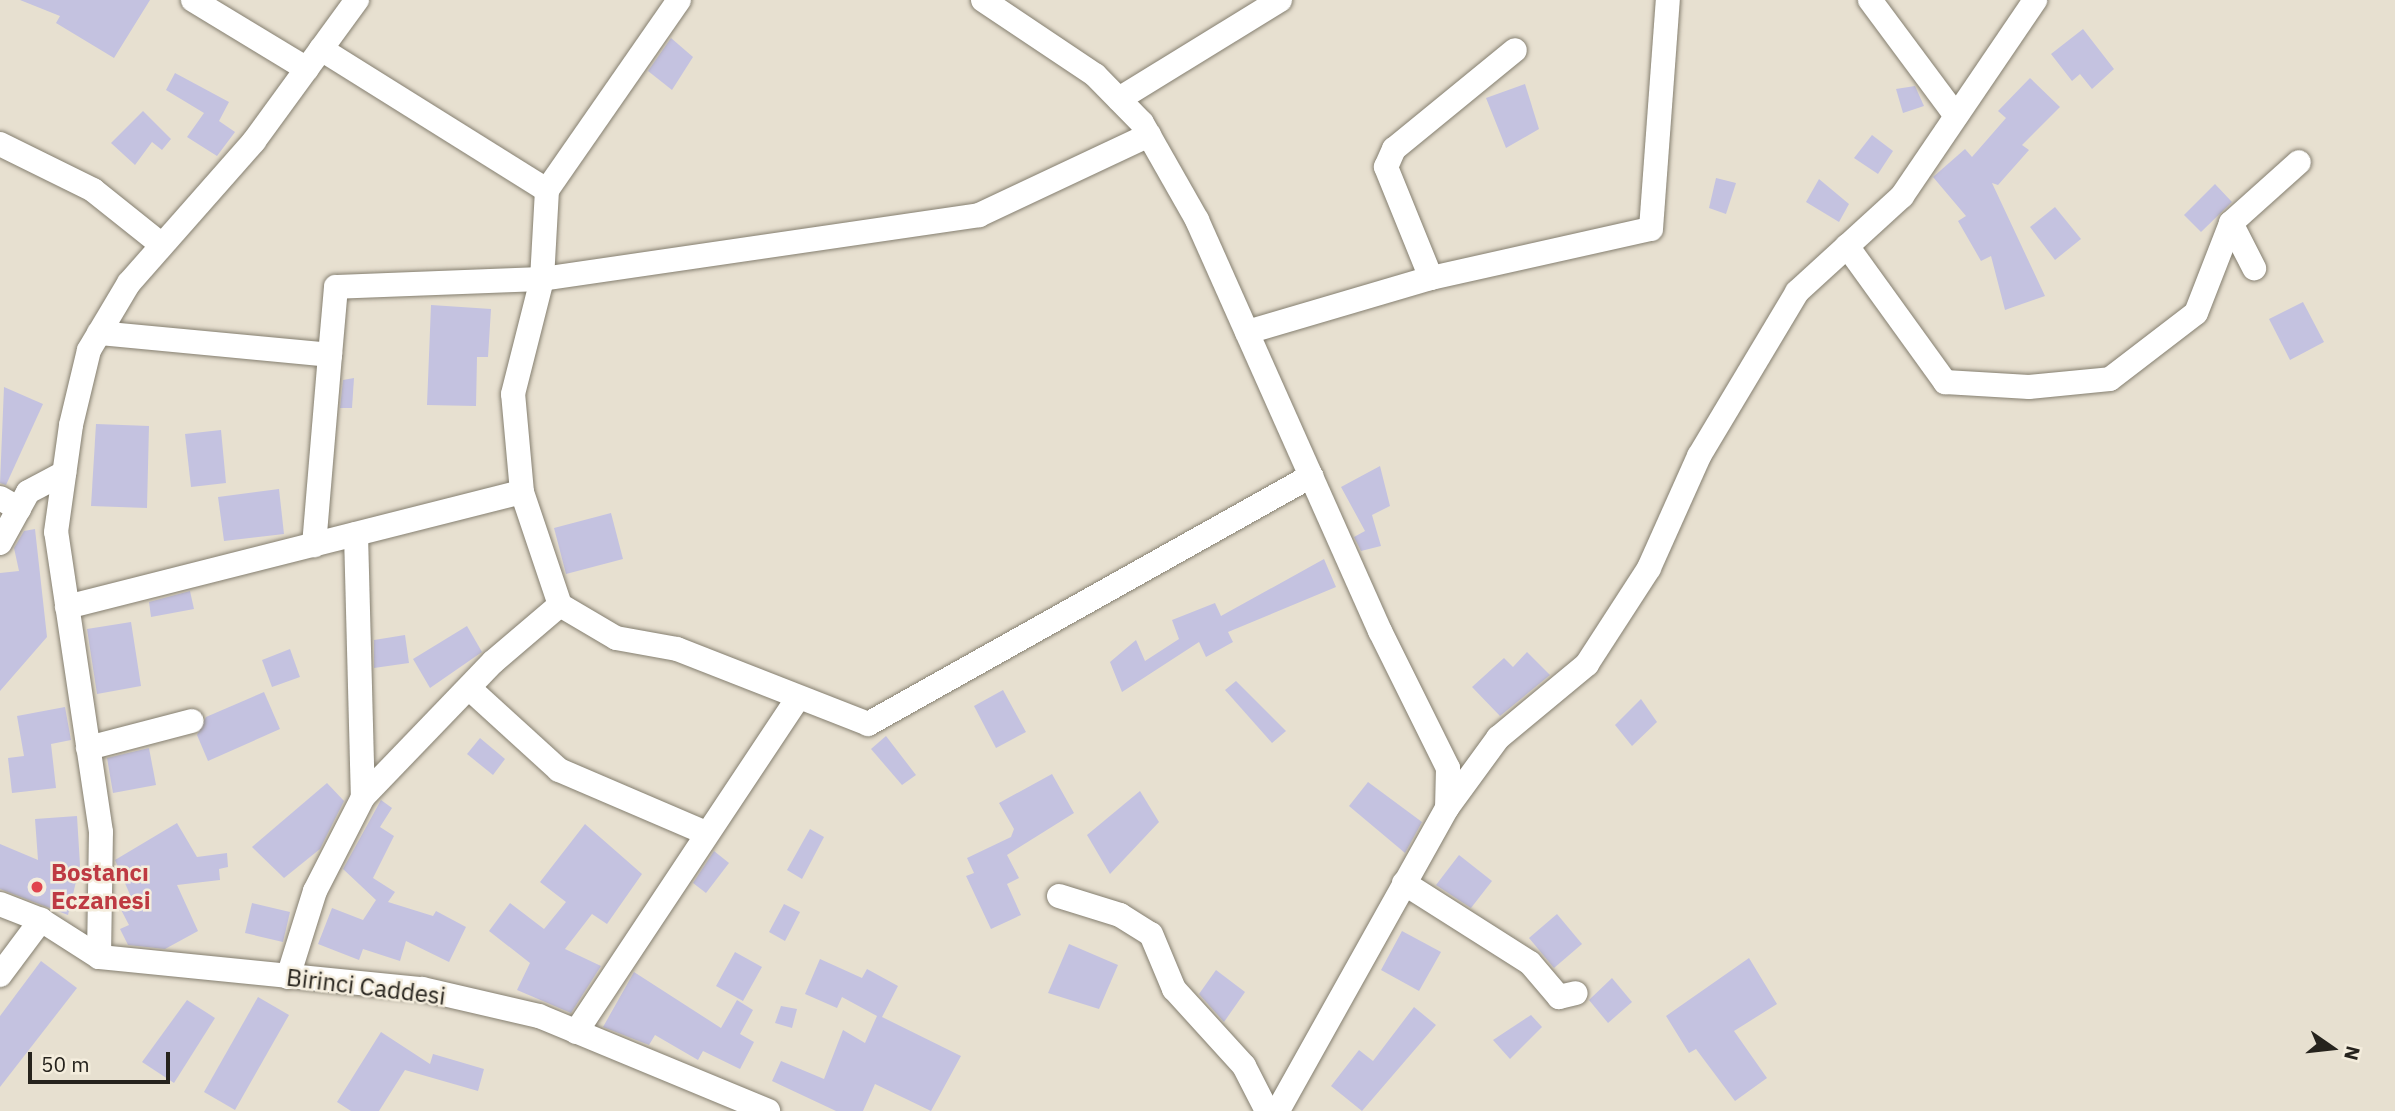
<!DOCTYPE html>
<meta charset="utf-8">
<style>
body{margin:0}
#map{position:relative;width:2395px;height:1111px;overflow:hidden;background:#e7e0d0;font-family:"IBM Plex Sans",sans-serif}
div>[style]{position:absolute}
[style*='--x']{left:calc(var(--x)*1px);top:calc(var(--y)*1px);width:calc(var(--w)*1px);rotate:calc(var(--a)*1deg)}
.building>*{inset:0;background:#c4c2e0}
.roads{filter:drop-shadow(0 0 2px #857f70) drop-shadow(0 0 2px #857f70)}
.minor>*{height:24px;margin:-12px;padding:0 12px;transform-origin:12px;border-radius:12px;background:#fff}
.dots>*{width:19px;height:19px;translate:-50% -50%;box-sizing:border-box;border:4px solid #f4eddd;border-radius:50%}
span{translate:-50% -50%;white-space:nowrap;text-align:center;line-height:1.15;-webkit-text-stroke:5px #f4eddd;paint-order:stroke}
.health-label{font-size:24px;color:#be3a42;font-weight:700}
.left{translate:0 -50%;text-align:left}
.street-label{font-size:24px;color:#26231d}
.north{position:absolute;left:2297px;top:1013px;width:70px;height:70px;-webkit-text-stroke:5px #f4eddd;paint-order:stroke;rotate:104deg;font-size:19px;font-weight:700;line-height:28px;text-align:center;color:#26231d}
.north::after{content:'';display:block;margin:auto;width:24px;height:32px;background:#26231d;clip-path:polygon(50% 0,100% 100%,50% 72%,0 100%)}
.scale{position:absolute;left:28px;top:1052px;width:142px;height:32px;box-sizing:border-box;border:4px solid #26231d;border-top:0;padding-left:9px;font-size:21px;line-height:24px;white-space:nowrap;color:#26231d;-webkit-text-stroke:5px #f4eddd;paint-order:stroke}
</style>
<div id="map">
<div class="building">
<div style="clip-path:polygon(20px 0,150px 0,114px 58px,56px 23px,60px 16px)"></div>
<div style="clip-path:polygon(2083px 29px,2114px 69px,2092px 89px,2080px 74px,2072px 81px,2051px 54px)"></div>
<div style="clip-path:polygon(671px 38px,693px 57px,672px 90px,648px 71px)"></div>
<div style="clip-path:polygon(175px 73px,229px 102px,219px 121px,235px 132px,217px 156px,187px 137px,204px 113px,166px 90px)"></div>
<div style="clip-path:polygon(2030px 78px,2060px 107px,2022px 145px,2029px 150px,1998px 185px,1992px 183px,2045px 296px,2005px 310px,1991px 256px,1981px 261px,1958px 221px,1966px 216px,1933px 177px,1965px 149px,1972px 157px,2006px 118px,1998px 111px)"></div>
<div style="clip-path:polygon(1525px 84px,1539px 129px,1506px 148px,1486px 98px)"></div>
<div style="clip-path:polygon(1915px 86px,1924px 106px,1903px 113px,1896px 89px)"></div>
<div style="clip-path:polygon(143px 111px,171px 139px,162px 150px,152px 142px,135px 165px,111px 143px)"></div>
<div style="clip-path:polygon(1872px 135px,1893px 151px,1878px 174px,1854px 158px)"></div>
<div style="clip-path:polygon(1716px 178px,1736px 183px,1726px 214px,1709px 208px)"></div>
<div style="clip-path:polygon(1819px 179px,1849px 204px,1839px 222px,1806px 202px)"></div>
<div style="clip-path:polygon(2215px 184px,2232px 202px,2201px 232px,2184px 215px)"></div>
<div style="clip-path:polygon(2055px 207px,2081px 239px,2055px 260px,2030px 227px)"></div>
<div style="clip-path:polygon(2303px 302px,2324px 342px,2290px 360px,2269px 319px)"></div>
<div style="clip-path:polygon(431px 305px,491px 309px,488px 357px,477px 357px,476px 406px,427px 405px)"></div>
<div style="clip-path:polygon(354px 378px,352px 408px,340px 408px,343px 380px)"></div>
<div style="clip-path:polygon(4px 387px,43px 404px,6px 485px,0 483px)"></div>
<div style="clip-path:polygon(96px 424px,149px 426px,147px 508px,91px 506px)"></div>
<div style="clip-path:polygon(221px 430px,226px 483px,191px 487px,185px 434px)"></div>
<div style="clip-path:polygon(1380px 466px,1390px 506px,1372px 515px,1381px 546px,1361px 551px,1354px 537px,1365px 531px,1341px 487px)"></div>
<div style="clip-path:polygon(279px 489px,284px 534px,224px 541px,218px 497px)"></div>
<div style="clip-path:polygon(611px 513px,623px 559px,566px 574px,554px 528px)"></div>
<div style="clip-path:polygon(35px 529px,47px 637px,0 691px,0 573px,19px 571px,14px 548px,24px 531px)"></div>
<div style="clip-path:polygon(1324px 559px,1336px 587px,1228px 632px,1233px 642px,1206px 657px,1199px 642px,1122px 692px,1110px 662px,1136px 640px,1145px 661px,1179px 639px,1172px 620px,1215px 603px,1221px 616px)"></div>
<div style="clip-path:polygon(190px 591px,194px 609px,151px 617px,149px 602px)"></div>
<div style="clip-path:polygon(131px 622px,141px 686px,97px 694px,87px 629px)"></div>
<div style="clip-path:polygon(467px 626px,482px 652px,430px 688px,413px 659px)"></div>
<div style="clip-path:polygon(405px 635px,409px 663px,374px 668px,374px 640px)"></div>
<div style="clip-path:polygon(290px 649px,300px 677px,272px 687px,262px 660px)"></div>
<div style="clip-path:polygon(1527px 652px,1550px 675px,1500px 716px,1472px 687px,1504px 658px,1513px 667px)"></div>
<div style="clip-path:polygon(1236px 681px,1286px 731px,1272px 743px,1225px 690px)"></div>
<div style="clip-path:polygon(1003px 690px,1026px 732px,996px 748px,974px 706px)"></div>
<div style="clip-path:polygon(264px 692px,280px 729px,208px 761px,197px 735px,206px 717px)"></div>
<div style="clip-path:polygon(1641px 699px,1657px 722px,1632px 746px,1615px 725px)"></div>
<div style="clip-path:polygon(65px 707px,71px 740px,51px 744px,56px 788px,12px 793px,8px 758px,24px 756px,17px 716px)"></div>
<div style="clip-path:polygon(886px 736px,916px 775px,902px 785px,871px 749px)"></div>
<div style="clip-path:polygon(480px 738px,505px 759px,493px 775px,467px 754px)"></div>
<div style="clip-path:polygon(149px 748px,156px 785px,113px 793px,107px 758px)"></div>
<div style="clip-path:polygon(1052px 774px,1074px 813px,1007px 855px,1019px 878px,1007px 884px,1021px 915px,991px 929px,966px 876px,974px 873px,967px 858px,1011px 837px,1014px 829px,999px 803px)"></div>
<div style="clip-path:polygon(1368px 782px,1422px 822px,1405px 853px,1349px 806px)"></div>
<div style="clip-path:polygon(327px 783px,344px 801px,320px 849px,284px 878px,252px 847px)"></div>
<div style="clip-path:polygon(1140px 791px,1159px 822px,1110px 874px,1087px 835px)"></div>
<div style="clip-path:polygon(381px 800px,392px 808px,380px 827px,394px 836px,373px 878px,395px 892px,388px 902px,433px 916px,436px 911px,466px 927px,449px 962px,406px 941px,400px 961px,363px 949px,359px 960px,318px 944px,332px 908px,363px 920px,376px 900px,343px 869px)"></div>
<div style="clip-path:polygon(77px 816px,80px 865px,68px 915px,0 889px,0 844px,38px 860px,35px 819px)"></div>
<div style="clip-path:polygon(177px 823px,197px 857px,227px 853px,228px 867px,219px 869px,220px 880px,177px 885px,198px 931px,165px 949px,128px 945px,120px 929px,129px 925px,118px 904px,131px 897px,115px 860px)"></div>
<div style="clip-path:polygon(585px 824px,642px 874px,607px 924px,592px 914px,565px 949px,601px 966px,571px 1013px,517px 990px,530px 963px,489px 931px,510px 903px,544px 929px,566px 902px,540px 882px)"></div>
<div style="clip-path:polygon(810px 829px,824px 837px,802px 879px,787px 870px)"></div>
<div style="clip-path:polygon(714px 851px,729px 863px,706px 893px,693px 883px)"></div>
<div style="clip-path:polygon(1459px 855px,1492px 881px,1471px 908px,1436px 885px)"></div>
<div style="clip-path:polygon(252px 903px,290px 912px,283px 942px,245px 933px)"></div>
<div style="clip-path:polygon(784px 904px,800px 912px,785px 941px,769px 932px)"></div>
<div style="clip-path:polygon(1557px 914px,1582px 944px,1554px 968px,1529px 938px)"></div>
<div style="clip-path:polygon(1402px 931px,1441px 952px,1419px 991px,1381px 970px)"></div>
<div style="clip-path:polygon(1069px 944px,1118px 965px,1099px 1009px,1048px 993px)"></div>
<div style="clip-path:polygon(735px 952px,762px 967px,743px 1001px,716px 986px)"></div>
<div style="clip-path:polygon(1749px 958px,1777px 1004px,1734px 1031px,1767px 1078px,1735px 1101px,1696px 1049px,1689px 1053px,1666px 1016px)"></div>
<div style="clip-path:polygon(820px 959px,862px 978px,867px 969px,898px 986px,882px 1017px,961px 1056px,931px 1111px,875px 1084px,863px 1111px,836px 1111px,772px 1081px,781px 1061px,824px 1079px,843px 1030px,865px 1043px,877px 1016px,842px 997px,837px 1008px,805px 994px)"></div>
<div style="clip-path:polygon(41px 961px,77px 988px,0 1087px,0 1016px)"></div>
<div style="clip-path:polygon(1216px 970px,1245px 992px,1224px 1022px,1199px 994px)"></div>
<div style="clip-path:polygon(634px 972px,721px 1028px,737px 1000px,753px 1010px,740px 1034px,754px 1042px,740px 1069px,703px 1051px,698px 1060px,655px 1035px,649px 1045px,603px 1027px)"></div>
<div style="clip-path:polygon(1612px 978px,1632px 1002px,1608px 1023px,1589px 1000px)"></div>
<div style="clip-path:polygon(258px 997px,289px 1015px,235px 1110px,204px 1092px)"></div>
<div style="clip-path:polygon(187px 1000px,215px 1018px,174px 1083px,142px 1062px)"></div>
<div style="clip-path:polygon(781px 1006px,797px 1009px,792px 1028px,775px 1023px)"></div>
<div style="clip-path:polygon(1414px 1007px,1436px 1025px,1362px 1111px,1331px 1086px,1359px 1050px,1373px 1061px)"></div>
<div style="clip-path:polygon(1531px 1015px,1542px 1027px,1510px 1059px,1493px 1040px)"></div>
<div style="clip-path:polygon(381px 1032px,430px 1064px,433px 1054px,484px 1069px,478px 1091px,405px 1070px,379px 1111px,351px 1111px,337px 1102px)"></div>
</div>
<div class="roads">
<div class="minor">
<div style="--x:193;--y:0;--w:133;--a:31.2"></div>
<div style="--x:679;--y:0;--w:231;--a:124.8"></div>
<div style="--x:547;--y:190;--w:89;--a:93.2"></div>
<div style="--x:542;--y:279;--w:442;--a:-8.3"></div>
<div style="--x:979;--y:215;--w:188;--a:-25.2"></div>
<div style="--x:983;--y:0;--w:135;--a:33.8"></div>
<div style="--x:1095;--y:75;--w:67;--a:45.6"></div>
<div style="--x:1142;--y:123;--w:112;--a:60.4"></div>
<div style="--x:1197;--y:220;--w:450;--a:66"></div>
<div style="--x:1380;--y:631;--w:153;--a:63.6"></div>
<div style="--x:1448;--y:768;--w:40;--a:91.4"></div>
<div style="--x:1447;--y:808;--w:347;--a:119.2"></div>
<div style="--x:1870;--y:0;--w:144;--a:53.4"></div>
<div style="--x:321;--y:49;--w:266;--a:32"></div>
<div style="--x:1119;--y:99;--w:189;--a:-31.6"></div>
<div style="--x:0;--y:144;--w:104;--a:26.3"></div>
<div style="--x:93;--y:190;--w:88;--a:38.6"></div>
<div style="--x:2231;--y:223;--w:91;--a:-41.9"></div>
<div style="--x:1847;--y:246;--w:168;--a:54.2"></div>
<div style="--x:1945;--y:382;--w:84;--a:3.4"></div>
<div style="--x:2029;--y:387;--w:81;--a:-5.6"></div>
<div style="--x:2110;--y:379;--w:108;--a:-37.5"></div>
<div style="--x:2196;--y:313;--w:97;--a:-68.7"></div>
<div style="--x:2231;--y:223;--w:51;--a:62.9"></div>
<div style="--x:1431;--y:278;--w:120;--a:-112.1"></div>
<div style="--x:1386;--y:167;--w:20;--a:-66"></div>
<div style="--x:1394;--y:149;--w:156;--a:-39.3"></div>
<div style="--x:1247;--y:332;--w:192;--a:-16.4"></div>
<div style="--x:1431;--y:278;--w:225;--a:-12.6"></div>
<div style="--x:1651;--y:229;--w:230;--a:-85.8"></div>
<div style="--x:99;--y:333;--w:232;--a:5.4"></div>
<div style="--x:330;--y:355;--w:191;--a:94.8"></div>
<div style="--x:0;--y:498;--w:22;--a:30"></div>
<div style="--x:356;--y:534;--w:263;--a:88.5"></div>
<div style="--x:0;--y:543;--w:58;--a:-61.2"></div>
<div style="--x:28;--y:492;--w:41;--a:-27.8"></div>
<div style="--x:560;--y:605;--w:65;--a:30.5"></div>
<div style="--x:616;--y:638;--w:62;--a:10.2"></div>
<div style="--x:677;--y:649;--w:205;--a:21.4"></div>
<div style="--x:868;--y:724;--w:508;--a:-29.24"></div>
<div style="--x:67;--y:607;--w:469;--a:-14.2"></div>
<div style="--x:470;--y:689;--w:120;--a:42.3"></div>
<div style="--x:559;--y:770;--w:158;--a:23.2"></div>
<div style="--x:88;--y:748;--w:107;--a:-14.6"></div>
<div style="--x:1447;--y:808;--w:87;--a:-53.9"></div>
<div style="--x:1498;--y:738;--w:116;--a:-39.7"></div>
<div style="--x:1587;--y:664;--w:114;--a:-57.1"></div>
<div style="--x:1649;--y:568;--w:123;--a:-65.9"></div>
<div style="--x:1699;--y:456;--w:191;--a:-59.1"></div>
<div style="--x:1797;--y:292;--w:142;--a:-42.4"></div>
<div style="--x:1902;--y:196;--w:237;--a:-55.8"></div>
<div style="--x:1404;--y:883;--w:149;--a:32.4"></div>
<div style="--x:1530;--y:963;--w:45;--a:49.5"></div>
<div style="--x:1559;--y:997;--w:17;--a:-13"></div>
<div style="--x:1059;--y:896;--w:64;--a:17.3"></div>
<div style="--x:1120;--y:915;--w:36;--a:32"></div>
<div style="--x:1151;--y:934;--w:60;--a:67.3"></div>
<div style="--x:1174;--y:989;--w:104;--a:47.7"></div>
<div style="--x:1244;--y:1066;--w:51;--a:62.9"></div>
<div style="--x:0;--y:904;--w:44;--a:21.3"></div>
<div style="--x:41;--y:920;--w:69;--a:32.5"></div>
<div style="--x:99;--y:957;--w:325;--a:5.7"></div>
<div style="--x:422;--y:989;--w:120;--a:13"></div>
<div style="--x:539;--y:1016;--w:248;--a:22.5"></div>
<div style="--x:99;--y:957;--w:125;--a:-89.1"></div>
<div style="--x:101;--y:832;--w:303;--a:-98.5"></div>
<div style="--x:56;--y:532;--w:108;--a:-82"></div>
<div style="--x:71;--y:425;--w:77;--a:-76.5"></div>
<div style="--x:89;--y:350;--w:78;--a:-59.2"></div>
<div style="--x:129;--y:283;--w:189;--a:-48.6"></div>
<div style="--x:254;--y:141;--w:175;--a:-53.9"></div>
<div style="--x:0;--y:975;--w:69;--a:-53.3"></div>
<div style="--x:288;--y:977;--w:90;--a:-72.6"></div>
<div style="--x:315;--y:891;--w:106;--a:-62.9"></div>
<div style="--x:363;--y:797;--w:187;--a:-46.1"></div>
<div style="--x:493;--y:662;--w:88;--a:-40.4"></div>
<div style="--x:560;--y:605;--w:119;--a:-108.6"></div>
<div style="--x:522;--y:492;--w:98;--a:-95.2"></div>
<div style="--x:513;--y:394;--w:119;--a:-75.8"></div>
<div style="--x:542;--y:279;--w:206;--a:177.8"></div>
<div style="--x:336;--y:287;--w:68;--a:95"></div>
<div style="--x:576;--y:1032;--w:401;--a:-56.4"></div>
</div>
</div>
<div class="dots">
<div style="left:37px;top:887px;background:#e0444e"></div>
</div>
<div class="health-label">
<span class="left" style="left:51px;top:887px">Bostancı<br>Eczanesi</span>
</div>
<div class="street-label">
<span style="left:366px;top:987px;rotate:7deg">Birinci Caddesi</span>
</div>
<div class="north">N</div>
<div class="scale">50 m</div>
</div>
